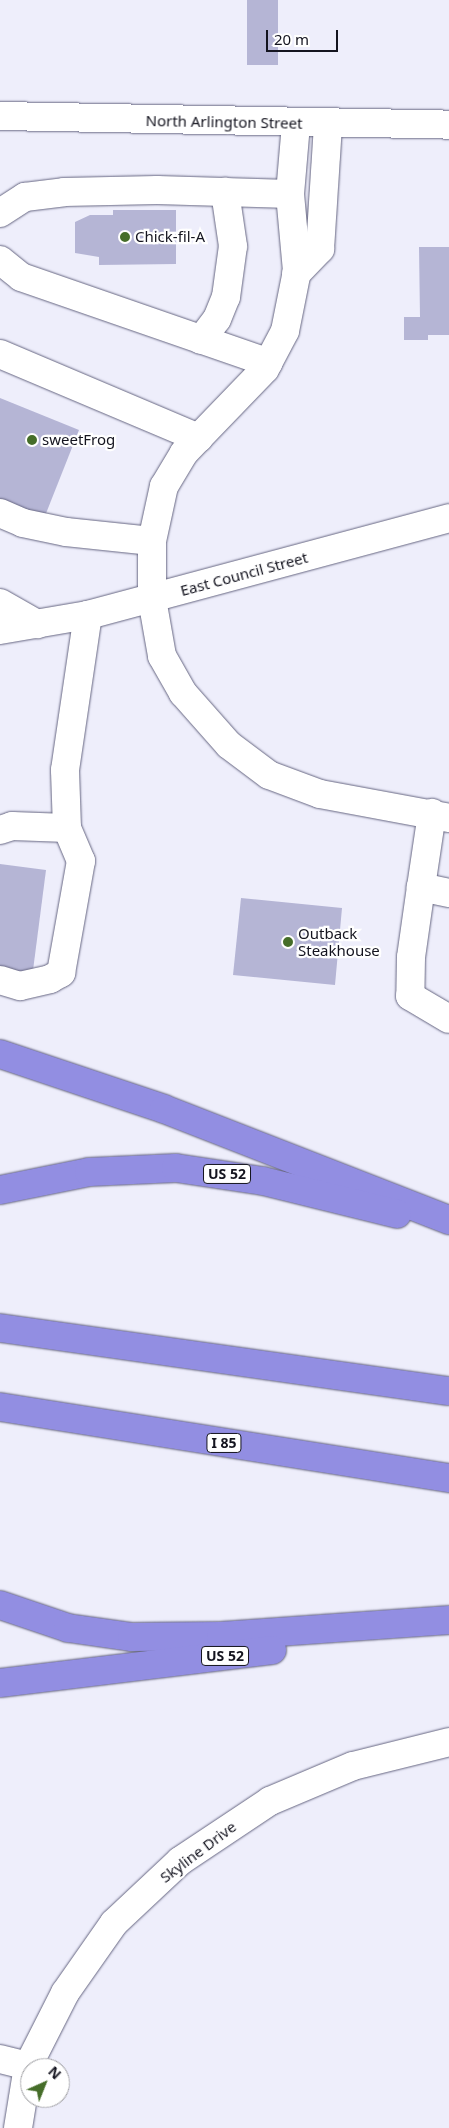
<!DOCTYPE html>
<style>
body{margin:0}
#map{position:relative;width:449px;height:2128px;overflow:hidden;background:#eeeefb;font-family:"Noto Sans",sans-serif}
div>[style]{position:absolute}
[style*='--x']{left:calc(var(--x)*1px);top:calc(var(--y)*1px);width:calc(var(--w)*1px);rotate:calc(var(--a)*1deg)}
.building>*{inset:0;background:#b5b5d5}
.roads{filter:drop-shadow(0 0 1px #666682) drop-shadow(0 0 1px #666682)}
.minor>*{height:28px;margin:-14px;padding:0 14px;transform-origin:14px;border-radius:14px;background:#fff}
.highway>*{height:28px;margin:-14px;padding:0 14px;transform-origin:14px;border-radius:14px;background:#928ee2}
.dots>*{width:14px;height:14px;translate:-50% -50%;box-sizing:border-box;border:2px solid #fff;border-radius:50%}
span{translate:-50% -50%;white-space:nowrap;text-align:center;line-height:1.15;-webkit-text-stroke:4.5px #fff;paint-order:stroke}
.shield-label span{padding:1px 4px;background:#fff;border:1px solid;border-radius:4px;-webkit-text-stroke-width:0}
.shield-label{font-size:14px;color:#14141f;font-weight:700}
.street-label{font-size:15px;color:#14141f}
.poi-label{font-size:15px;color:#14141f}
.left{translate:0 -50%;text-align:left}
.north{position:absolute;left:20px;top:2058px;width:50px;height:50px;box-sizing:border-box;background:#fff;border:1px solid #a1a1a5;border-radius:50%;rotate:44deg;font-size:14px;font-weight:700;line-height:20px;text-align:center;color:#14141f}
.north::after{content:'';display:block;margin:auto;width:18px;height:22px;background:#456d29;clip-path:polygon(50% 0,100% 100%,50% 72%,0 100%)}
.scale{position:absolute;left:266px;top:30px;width:72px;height:22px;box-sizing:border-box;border:2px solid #14141f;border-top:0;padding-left:6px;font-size:15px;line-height:18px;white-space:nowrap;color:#14141f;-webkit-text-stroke:4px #fff;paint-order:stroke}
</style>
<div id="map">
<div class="building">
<div style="clip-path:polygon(247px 0,278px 0,278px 65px,247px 65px)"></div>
<div style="clip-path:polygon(113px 210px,176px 210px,176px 264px,99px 265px,99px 257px,75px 253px,75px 222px,90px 215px,113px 215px)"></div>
<div style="clip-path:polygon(419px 247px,449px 247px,449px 335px,428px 335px,428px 340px,404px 340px,404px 317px,420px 317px)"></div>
<div style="clip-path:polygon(0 398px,79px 430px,43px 521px,0 504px)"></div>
<div style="clip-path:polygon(0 864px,46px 870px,32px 978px,0 974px)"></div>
<div style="clip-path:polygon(241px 898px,342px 908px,335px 985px,233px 975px)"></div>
</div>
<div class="roads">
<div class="minor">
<div style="--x:0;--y:116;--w:449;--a:1.1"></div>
<div style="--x:296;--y:124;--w:70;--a:94.9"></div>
<div style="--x:290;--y:194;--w:77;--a:84.8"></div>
<div style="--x:297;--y:271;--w:61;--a:101.3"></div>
<div style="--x:285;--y:331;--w:43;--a:117.8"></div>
<div style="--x:265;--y:369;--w:117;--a:134"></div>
<div style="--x:184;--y:453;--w:39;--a:121"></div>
<div style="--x:164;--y:486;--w:56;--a:102.3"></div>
<div style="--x:152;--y:541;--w:58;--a:90"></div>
<div style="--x:152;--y:599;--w:58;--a:80"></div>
<div style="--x:162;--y:656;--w:43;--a:60.4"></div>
<div style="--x:183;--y:693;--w:69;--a:48.5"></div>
<div style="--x:229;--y:745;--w:50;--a:36.9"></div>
<div style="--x:269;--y:775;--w:54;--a:20.4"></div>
<div style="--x:320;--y:794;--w:131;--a:10.5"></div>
<div style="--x:0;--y:213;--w:30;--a:-33"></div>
<div style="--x:25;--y:197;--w:39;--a:-7"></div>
<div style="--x:64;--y:192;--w:93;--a:-1.2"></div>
<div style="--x:157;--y:190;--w:133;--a:1.7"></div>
<div style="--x:0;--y:260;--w:27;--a:39"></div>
<div style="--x:21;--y:277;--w:262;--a:19.1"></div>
<div style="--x:296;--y:274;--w:35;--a:-46"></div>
<div style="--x:320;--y:249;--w:125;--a:-86.3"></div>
<div style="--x:201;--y:340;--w:26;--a:-53"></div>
<div style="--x:217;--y:319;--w:24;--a:-68"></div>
<div style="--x:226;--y:297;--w:51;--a:-82.2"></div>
<div style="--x:233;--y:246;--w:55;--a:-98.4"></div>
<div style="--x:0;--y:354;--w:216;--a:22.9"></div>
<div style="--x:0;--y:513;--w:25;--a:23"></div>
<div style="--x:23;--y:523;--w:44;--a:11.8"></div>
<div style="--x:66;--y:532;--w:86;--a:6"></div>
<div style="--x:0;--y:603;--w:43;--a:29.6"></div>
<div style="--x:0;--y:630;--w:89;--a:-9.7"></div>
<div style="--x:88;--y:615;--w:374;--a:-15"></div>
<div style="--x:0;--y:830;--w:13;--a:-18"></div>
<div style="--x:12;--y:826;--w:55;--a:2.1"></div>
<div style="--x:421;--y:887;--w:75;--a:-81.5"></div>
<div style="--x:449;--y:893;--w:29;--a:-168"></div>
<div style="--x:421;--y:887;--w:71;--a:98.1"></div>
<div style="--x:411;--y:957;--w:39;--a:91"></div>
<div style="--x:410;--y:996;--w:45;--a:30.5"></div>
<div style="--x:0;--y:980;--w:21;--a:17"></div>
<div style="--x:20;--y:986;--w:31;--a:-13"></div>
<div style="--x:50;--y:979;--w:13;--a:-29"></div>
<div style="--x:61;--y:973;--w:114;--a:-79.9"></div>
<div style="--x:81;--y:861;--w:36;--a:-113"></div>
<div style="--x:67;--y:828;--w:58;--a:-92"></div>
<div style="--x:65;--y:770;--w:157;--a:-81.6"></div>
<div style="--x:0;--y:2059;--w:29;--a:14"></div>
<div style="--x:18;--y:2128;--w:63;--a:-80.8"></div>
<div style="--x:28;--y:2066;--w:82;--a:-63.1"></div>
<div style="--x:65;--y:1993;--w:85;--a:-55"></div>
<div style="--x:114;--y:1923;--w:91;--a:-43.2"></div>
<div style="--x:180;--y:1861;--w:108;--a:-33.7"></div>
<div style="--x:270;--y:1801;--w:90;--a:-22.9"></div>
<div style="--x:353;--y:1766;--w:99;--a:-14"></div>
</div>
<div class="highway">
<div style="--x:0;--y:1054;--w:173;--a:18.5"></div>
<div style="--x:164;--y:1109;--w:306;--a:21.3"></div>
<div style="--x:0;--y:1190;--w:91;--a:-11.4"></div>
<div style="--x:89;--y:1172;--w:87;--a:-2.6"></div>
<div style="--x:176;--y:1168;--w:88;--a:8.5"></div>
<div style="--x:263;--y:1181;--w:138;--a:13.8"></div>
<div style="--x:0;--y:1328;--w:453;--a:8"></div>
<div style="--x:0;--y:1407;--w:455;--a:9"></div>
<div style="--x:0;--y:1605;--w:72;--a:18.7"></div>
<div style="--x:68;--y:1628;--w:65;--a:8"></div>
<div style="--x:132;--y:1637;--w:89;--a:-0.6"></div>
<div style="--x:221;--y:1636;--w:229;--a:-4"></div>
<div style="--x:0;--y:1683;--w:274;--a:-6.9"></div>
</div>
</div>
<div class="dots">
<div style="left:125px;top:237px;background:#456d29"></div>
<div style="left:32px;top:440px;background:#456d29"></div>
<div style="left:288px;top:942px;background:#456d29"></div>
</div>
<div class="shield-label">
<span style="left:227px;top:1174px">US 52</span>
<span style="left:224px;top:1443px">I 85</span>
<span style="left:225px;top:1656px">US 52</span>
</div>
<div class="street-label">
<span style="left:224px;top:122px;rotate:1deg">North Arlington Street</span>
<span style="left:244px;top:574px;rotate:-15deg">East Council Street</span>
<span style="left:198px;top:1852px;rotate:-37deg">Skyline Drive</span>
</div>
<div class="poi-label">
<span class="left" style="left:135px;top:237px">Chick-fil-A</span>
<span class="left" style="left:42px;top:440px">sweetFrog</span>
<span class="left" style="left:298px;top:942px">Outback<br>Steakhouse</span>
</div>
<div class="north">N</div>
<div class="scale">20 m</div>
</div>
